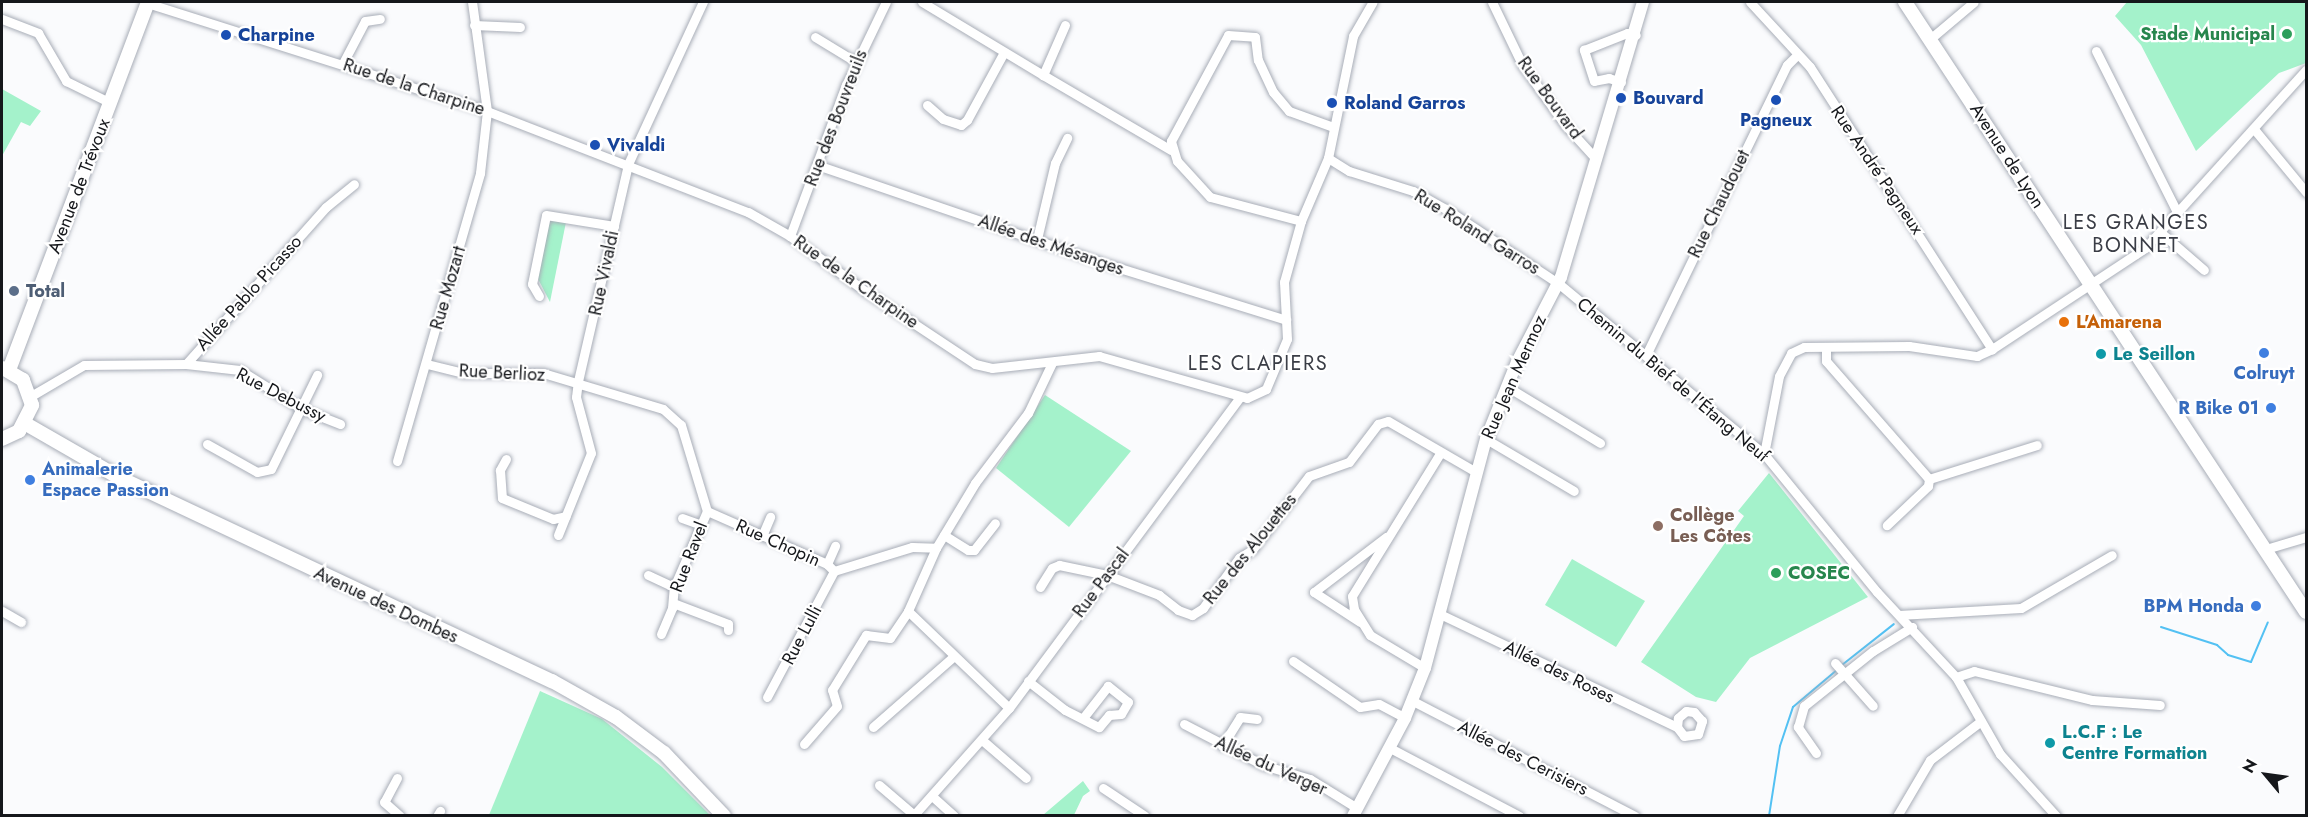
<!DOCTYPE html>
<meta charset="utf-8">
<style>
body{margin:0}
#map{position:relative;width:2308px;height:817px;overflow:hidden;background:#fafbfd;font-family:Jost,sans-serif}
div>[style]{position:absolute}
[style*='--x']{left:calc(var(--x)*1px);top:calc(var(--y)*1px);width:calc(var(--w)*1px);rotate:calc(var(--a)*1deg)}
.green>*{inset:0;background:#a4f2cb}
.stream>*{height:2px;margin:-1px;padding:0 1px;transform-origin:1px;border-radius:1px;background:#53c1f3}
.roads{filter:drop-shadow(0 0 2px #a8adb7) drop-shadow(0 0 2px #a8adb7)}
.street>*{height:9px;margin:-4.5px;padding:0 4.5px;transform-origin:4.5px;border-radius:4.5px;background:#fff}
.secondary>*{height:12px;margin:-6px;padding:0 6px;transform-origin:6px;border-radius:6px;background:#fff}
.primary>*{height:14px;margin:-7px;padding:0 7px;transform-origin:7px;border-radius:7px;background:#fff}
.dots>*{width:16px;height:16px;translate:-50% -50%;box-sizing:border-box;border:3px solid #fff;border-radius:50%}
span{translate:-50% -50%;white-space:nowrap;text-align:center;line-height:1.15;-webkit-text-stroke:4.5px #fff;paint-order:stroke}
.leisure-label{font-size:18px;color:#27864d;font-weight:700}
.right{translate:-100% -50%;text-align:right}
.left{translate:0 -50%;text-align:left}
.transit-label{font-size:18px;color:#164399;font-weight:700}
.street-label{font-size:18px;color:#15171b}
.service-label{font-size:18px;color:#4e5e75;font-weight:700}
.food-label{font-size:18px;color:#c56008;font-weight:700}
.culture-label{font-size:18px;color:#0d838f;font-weight:700}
.shop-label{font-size:18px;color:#366cbe;font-weight:700}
.education-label{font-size:18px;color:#785e54;font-weight:700}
.neighbourhood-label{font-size:20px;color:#3a3d46;letter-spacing:1.5px}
.frame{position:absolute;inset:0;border:3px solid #15171b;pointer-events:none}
.north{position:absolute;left:2236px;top:745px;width:60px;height:60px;-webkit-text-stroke:4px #fff;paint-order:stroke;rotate:299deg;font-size:16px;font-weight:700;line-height:24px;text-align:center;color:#15171b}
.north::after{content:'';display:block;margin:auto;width:21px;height:27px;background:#15171b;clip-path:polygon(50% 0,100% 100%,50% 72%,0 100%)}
</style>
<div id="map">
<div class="green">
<div style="clip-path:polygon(2127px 2px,2306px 2px,2306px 63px,2279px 73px,2196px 151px,2141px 45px,2115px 16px)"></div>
<div style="clip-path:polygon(2px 89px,41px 111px,30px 126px,21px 122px,2px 156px)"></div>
<div style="clip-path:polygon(553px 220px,566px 222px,550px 302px,537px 277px,548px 222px)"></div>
<div style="clip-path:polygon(1045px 395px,1131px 451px,1069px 527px,996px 468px)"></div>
<div style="clip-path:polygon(1769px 473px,1868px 597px,1750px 658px,1716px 702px,1696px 697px,1641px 662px,1744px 516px,1738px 511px)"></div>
<div style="clip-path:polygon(1572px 559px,1645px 601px,1616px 647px,1545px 605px)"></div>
<div style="clip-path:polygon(540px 691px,602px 719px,662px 767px,710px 815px,489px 815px)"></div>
<div style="clip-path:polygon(1083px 781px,1090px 791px,1083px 796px,1074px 815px,1043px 815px)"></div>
</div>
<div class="stream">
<div style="--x:2161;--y:627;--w:59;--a:17.8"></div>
<div style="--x:2217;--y:645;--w:15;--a:42"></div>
<div style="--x:2228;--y:655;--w:24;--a:17"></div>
<div style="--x:2251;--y:662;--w:43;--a:-67"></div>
<div style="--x:1842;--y:665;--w:66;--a:-38.3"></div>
<div style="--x:1769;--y:816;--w:71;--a:-81.1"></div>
<div style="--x:1780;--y:746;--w:41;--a:-71.6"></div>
<div style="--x:1793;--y:707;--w:59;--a:-40.2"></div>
</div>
<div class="roads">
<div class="street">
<div style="--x:922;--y:2;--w:141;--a:31.1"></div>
<div style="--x:1492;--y:2;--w:71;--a:64.2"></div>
<div style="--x:1523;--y:66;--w:74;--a:54.4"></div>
<div style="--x:1566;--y:126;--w:45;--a:47.7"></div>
<div style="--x:1750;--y:2;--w:88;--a:47.3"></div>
<div style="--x:1810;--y:67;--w:336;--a:57.2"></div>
<div style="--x:147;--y:3;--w:357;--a:17.6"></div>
<div style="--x:487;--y:111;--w:280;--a:21.2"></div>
<div style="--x:748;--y:212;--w:48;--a:29.7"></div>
<div style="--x:790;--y:236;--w:93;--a:36.3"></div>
<div style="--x:865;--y:291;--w:132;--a:33.6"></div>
<div style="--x:975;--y:364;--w:17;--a:13"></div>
<div style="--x:992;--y:368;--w:108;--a:-6.4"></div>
<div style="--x:1099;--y:356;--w:154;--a:15.8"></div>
<div style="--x:1247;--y:398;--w:21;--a:-25"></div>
<div style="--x:1266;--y:389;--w:54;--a:-67.2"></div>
<div style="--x:1287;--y:339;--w:57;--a:-93"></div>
<div style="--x:1284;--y:282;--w:63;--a:-74.4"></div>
<div style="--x:1301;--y:221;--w:69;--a:-66.8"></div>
<div style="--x:1328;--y:158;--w:125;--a:-78.4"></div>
<div style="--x:1353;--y:36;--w:39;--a:-60"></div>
<div style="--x:2;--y:19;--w:39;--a:21"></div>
<div style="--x:38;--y:33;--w:56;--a:59.7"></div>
<div style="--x:66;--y:81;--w:50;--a:26.1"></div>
<div style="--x:474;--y:25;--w:46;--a:2.5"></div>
<div style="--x:1065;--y:25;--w:55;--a:113.7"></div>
<div style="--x:1043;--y:75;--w:148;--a:30.4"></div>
<div style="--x:815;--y:37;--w:48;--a:31.4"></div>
<div style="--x:1930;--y:39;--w:57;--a:-40.1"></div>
<div style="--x:2096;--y:51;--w:182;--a:63.3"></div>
<div style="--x:343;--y:63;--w:47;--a:-62.4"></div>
<div style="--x:365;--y:21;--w:15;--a:-8"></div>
<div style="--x:1621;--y:82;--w:13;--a:-162"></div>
<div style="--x:1609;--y:78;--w:15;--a:169"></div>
<div style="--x:1594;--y:81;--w:33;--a:-108"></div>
<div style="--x:1584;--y:50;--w:46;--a:-21.6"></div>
<div style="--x:1627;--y:33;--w:9;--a:13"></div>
<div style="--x:927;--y:105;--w:21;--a:41"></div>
<div style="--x:943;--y:119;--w:19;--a:18"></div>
<div style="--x:961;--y:125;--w:8;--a:-40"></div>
<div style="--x:967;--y:120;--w:77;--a:-61.4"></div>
<div style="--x:2254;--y:129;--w:82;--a:50.5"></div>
<div style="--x:1328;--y:158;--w:25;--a:32"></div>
<div style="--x:1349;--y:171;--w:67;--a:17.4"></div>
<div style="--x:1413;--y:191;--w:38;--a:29"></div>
<div style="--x:1446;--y:209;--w:134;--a:33.5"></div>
<div style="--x:1558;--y:283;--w:268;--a:39.7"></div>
<div style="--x:1764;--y:454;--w:178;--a:50.7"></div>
<div style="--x:1877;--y:592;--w:116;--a:47.1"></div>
<div style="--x:1956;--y:677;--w:89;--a:60.3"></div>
<div style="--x:2000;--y:754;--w:84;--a:47.9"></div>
<div style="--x:817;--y:165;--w:299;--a:18.9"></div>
<div style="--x:1100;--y:262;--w:195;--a:17.3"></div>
<div style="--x:1301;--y:221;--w:94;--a:-165.2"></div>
<div style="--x:1210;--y:197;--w:49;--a:-132.5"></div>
<div style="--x:1177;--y:161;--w:21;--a:-107"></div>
<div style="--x:1171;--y:141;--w:120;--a:-61.7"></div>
<div style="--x:1228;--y:35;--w:27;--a:4"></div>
<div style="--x:1255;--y:37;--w:23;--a:83"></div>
<div style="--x:1258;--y:60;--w:35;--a:65"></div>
<div style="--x:1273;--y:92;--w:25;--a:50"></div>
<div style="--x:1289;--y:111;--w:47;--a:20"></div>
<div style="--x:2160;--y:232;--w:58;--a:40.8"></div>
<div style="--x:790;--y:236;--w:161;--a:-69.7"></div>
<div style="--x:846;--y:85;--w:92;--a:-64.3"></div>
<div style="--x:1037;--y:239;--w:78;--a:-76.7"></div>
<div style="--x:1055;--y:163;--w:28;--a:-64"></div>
<div style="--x:539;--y:296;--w:14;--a:-120"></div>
<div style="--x:532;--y:284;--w:70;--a:-78.5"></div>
<div style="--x:546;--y:215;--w:69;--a:9.2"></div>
<div style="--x:1826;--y:347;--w:14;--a:90"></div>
<div style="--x:1826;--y:361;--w:157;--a:48.9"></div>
<div style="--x:1929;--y:479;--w:7;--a:98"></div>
<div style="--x:1928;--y:486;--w:57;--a:136.4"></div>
<div style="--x:1646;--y:355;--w:322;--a:-64.1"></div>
<div style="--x:1787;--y:65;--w:14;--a:-45"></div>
<div style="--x:186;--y:364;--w:210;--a:-48.3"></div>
<div style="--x:326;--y:207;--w:36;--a:-39"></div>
<div style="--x:427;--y:364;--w:38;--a:14"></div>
<div style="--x:464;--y:373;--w:79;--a:0"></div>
<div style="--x:543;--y:373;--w:125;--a:16.7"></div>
<div style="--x:663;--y:409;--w:24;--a:42"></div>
<div style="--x:681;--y:425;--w:90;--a:73.2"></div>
<div style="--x:707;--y:511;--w:131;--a:23.8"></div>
<div style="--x:827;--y:564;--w:10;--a:45"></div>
<div style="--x:834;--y:571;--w:82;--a:-17.1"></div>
<div style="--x:912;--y:547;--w:24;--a:2"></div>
<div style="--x:936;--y:548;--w:76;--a:-59"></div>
<div style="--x:975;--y:483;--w:88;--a:-52.9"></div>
<div style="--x:1028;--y:413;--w:55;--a:-64.4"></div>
<div style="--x:1506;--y:386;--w:110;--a:31.2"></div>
<div style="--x:31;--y:396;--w:61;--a:-30.3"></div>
<div style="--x:84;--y:365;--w:102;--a:-0.6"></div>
<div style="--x:186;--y:364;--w:54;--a:6.3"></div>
<div style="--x:240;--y:370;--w:73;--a:32.2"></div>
<div style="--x:302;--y:409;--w:41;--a:21.5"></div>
<div style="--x:1486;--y:439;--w:102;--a:30.6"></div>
<div style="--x:207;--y:444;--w:57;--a:29.2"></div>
<div style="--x:257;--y:472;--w:14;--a:-12"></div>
<div style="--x:271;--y:469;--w:105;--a:-63.9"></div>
<div style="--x:1764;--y:454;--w:79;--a:-79.1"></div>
<div style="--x:1779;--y:376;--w:26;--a:-62"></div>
<div style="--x:1791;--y:353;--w:14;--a:-25"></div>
<div style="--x:1804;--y:347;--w:105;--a:-0.5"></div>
<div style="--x:1909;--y:346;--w:69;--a:8.4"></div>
<div style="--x:1977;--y:356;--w:17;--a:-25"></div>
<div style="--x:1992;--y:349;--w:183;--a:-33.4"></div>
<div style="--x:2145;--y:248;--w:240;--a:-47.9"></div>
<div style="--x:506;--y:459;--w:13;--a:119"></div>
<div style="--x:500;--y:470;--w:28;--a:86"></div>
<div style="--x:502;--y:498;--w:55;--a:22.4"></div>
<div style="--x:553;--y:519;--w:13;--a:-13"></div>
<div style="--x:397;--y:461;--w:300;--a:-73.9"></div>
<div style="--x:480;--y:173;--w:62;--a:-83.6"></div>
<div style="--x:487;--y:111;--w:110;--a:-97.8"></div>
<div style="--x:1929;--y:479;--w:113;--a:-17.5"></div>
<div style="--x:682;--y:518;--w:20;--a:20"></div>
<div style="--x:558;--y:535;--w:88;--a:-68.1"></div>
<div style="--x:591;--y:453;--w:58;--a:-105"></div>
<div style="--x:576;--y:397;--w:16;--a:-83"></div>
<div style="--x:578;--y:381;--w:223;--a:-77"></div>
<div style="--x:628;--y:164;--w:179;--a:-65.2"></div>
<div style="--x:944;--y:535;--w:28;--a:32"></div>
<div style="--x:968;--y:550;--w:6;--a:0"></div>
<div style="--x:974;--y:550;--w:34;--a:-52"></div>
<div style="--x:762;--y:536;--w:21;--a:-67"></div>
<div style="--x:936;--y:548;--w:69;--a:114"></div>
<div style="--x:908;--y:611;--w:140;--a:43.8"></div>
<div style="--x:1009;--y:708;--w:386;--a:-53.4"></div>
<div style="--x:2266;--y:549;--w:42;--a:-16.7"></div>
<div style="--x:827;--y:564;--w:20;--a:-66"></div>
<div style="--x:648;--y:575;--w:29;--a:25"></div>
<div style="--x:1040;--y:587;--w:22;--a:-58"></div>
<div style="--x:1052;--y:568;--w:8;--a:-23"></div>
<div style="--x:1059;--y:565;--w:49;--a:11.8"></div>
<div style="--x:1107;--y:575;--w:56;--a:21"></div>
<div style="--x:1159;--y:595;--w:24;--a:38"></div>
<div style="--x:1178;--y:610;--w:15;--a:20"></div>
<div style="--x:1192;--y:615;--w:13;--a:-32"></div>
<div style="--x:1203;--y:608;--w:62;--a:-54.2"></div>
<div style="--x:1239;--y:558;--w:15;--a:-32"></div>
<div style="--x:1252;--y:550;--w:93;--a:-52.4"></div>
<div style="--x:1309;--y:476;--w:42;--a:-19.3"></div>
<div style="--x:1349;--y:462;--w:48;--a:-52.7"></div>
<div style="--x:1378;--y:424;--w:10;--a:-17"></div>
<div style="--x:1388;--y:421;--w:102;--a:30.1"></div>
<div style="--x:673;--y:603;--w:59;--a:20.9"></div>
<div style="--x:728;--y:624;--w:6;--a:90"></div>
<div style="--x:2;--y:611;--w:22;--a:30"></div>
<div style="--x:1442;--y:615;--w:260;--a:25.5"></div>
<div style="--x:1677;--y:727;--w:11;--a:52"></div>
<div style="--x:1684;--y:736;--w:14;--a:-8"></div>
<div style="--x:1698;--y:734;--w:14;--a:-73"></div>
<div style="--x:1702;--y:721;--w:12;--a:-132"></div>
<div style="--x:1694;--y:712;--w:8;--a:-173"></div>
<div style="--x:1686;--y:711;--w:11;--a:139"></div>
<div style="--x:1678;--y:718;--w:9;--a:96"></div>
<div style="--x:1899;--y:615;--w:122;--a:-3.3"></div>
<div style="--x:2021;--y:608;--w:105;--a:-30.2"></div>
<div style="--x:1360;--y:622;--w:55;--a:-146.9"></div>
<div style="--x:1314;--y:592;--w:91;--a:-37.4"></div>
<div style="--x:661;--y:634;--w:28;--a:-67"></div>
<div style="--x:672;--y:608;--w:21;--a:-85"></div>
<div style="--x:674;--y:587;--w:83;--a:-66.5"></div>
<div style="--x:1293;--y:661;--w:81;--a:34.5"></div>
<div style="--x:1360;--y:707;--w:19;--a:-9"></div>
<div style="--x:1379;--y:704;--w:30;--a:28"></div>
<div style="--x:1835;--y:663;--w:57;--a:48.5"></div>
<div style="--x:1425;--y:668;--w:64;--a:-149"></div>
<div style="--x:1370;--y:635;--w:31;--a:-122"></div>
<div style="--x:1354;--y:609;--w:13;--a:-99"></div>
<div style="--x:1352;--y:596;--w:169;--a:-58.3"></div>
<div style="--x:1956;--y:677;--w:19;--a:-18"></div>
<div style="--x:1974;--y:671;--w:122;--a:13.8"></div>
<div style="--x:2092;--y:700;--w:68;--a:4.2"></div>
<div style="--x:1028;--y:681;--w:47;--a:38.1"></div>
<div style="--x:1065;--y:710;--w:38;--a:27"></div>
<div style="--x:1099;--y:727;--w:16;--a:-50"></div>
<div style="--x:1109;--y:715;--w:12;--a:-5"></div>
<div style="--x:1121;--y:714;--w:14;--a:-60"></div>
<div style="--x:1128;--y:702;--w:26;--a:-141"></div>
<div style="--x:1108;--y:686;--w:39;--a:128"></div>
<div style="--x:767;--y:697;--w:143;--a:-62"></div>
<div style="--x:1411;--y:700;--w:252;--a:27.4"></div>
<div style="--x:1184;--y:724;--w:89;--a:27.4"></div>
<div style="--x:1263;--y:765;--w:49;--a:16.6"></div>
<div style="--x:1310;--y:779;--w:55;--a:31.7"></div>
<div style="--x:873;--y:727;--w:106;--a:-41.2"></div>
<div style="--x:982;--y:740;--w:58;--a:40.8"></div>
<div style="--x:804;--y:744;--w:50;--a:-49"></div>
<div style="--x:837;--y:706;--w:17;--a:-107"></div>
<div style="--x:832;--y:690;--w:65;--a:-58.3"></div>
<div style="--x:866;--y:635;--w:24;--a:7"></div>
<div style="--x:890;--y:638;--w:32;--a:-56"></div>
<div style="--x:1222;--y:746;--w:34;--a:-58"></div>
<div style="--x:1240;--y:717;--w:17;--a:7"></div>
<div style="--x:1390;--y:748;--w:146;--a:27.8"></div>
<div style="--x:1816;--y:753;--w:32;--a:-125"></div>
<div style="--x:1798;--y:727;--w:22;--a:-74"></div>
<div style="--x:1804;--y:706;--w:88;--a:-38.6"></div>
<div style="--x:1873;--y:651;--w:46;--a:-31.6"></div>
<div style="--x:397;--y:778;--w:27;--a:118"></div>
<div style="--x:384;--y:802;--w:21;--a:41"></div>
<div style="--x:879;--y:785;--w:46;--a:40.6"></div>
<div style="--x:1103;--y:788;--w:50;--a:33.7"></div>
<div style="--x:932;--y:796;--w:30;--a:42"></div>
<div style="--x:437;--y:816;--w:6;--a:-59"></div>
<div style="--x:913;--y:816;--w:144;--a:-48.4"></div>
<div style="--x:1897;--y:816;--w:65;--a:-59.5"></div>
<div style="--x:1930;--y:760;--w:64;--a:-37.4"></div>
</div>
<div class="secondary">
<div style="--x:1353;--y:816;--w:111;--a:-62"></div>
<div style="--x:1405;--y:718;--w:54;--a:-68.2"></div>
<div style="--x:1425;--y:668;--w:237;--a:-75.1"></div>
<div style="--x:1486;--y:439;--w:83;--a:-68.1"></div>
<div style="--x:1517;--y:362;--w:96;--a:-62.6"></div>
<div style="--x:1561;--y:277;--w:287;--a:-73.4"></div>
</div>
<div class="primary">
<div style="--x:1905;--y:2;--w:730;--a:56.68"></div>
<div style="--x:9;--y:370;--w:393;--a:-69.3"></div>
<div style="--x:26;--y:424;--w:108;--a:29.9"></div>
<div style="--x:120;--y:478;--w:477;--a:25.2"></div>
<div style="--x:552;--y:681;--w:73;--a:29.4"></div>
<div style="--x:616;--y:717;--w:60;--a:36.9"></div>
<div style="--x:664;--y:753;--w:87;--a:46.4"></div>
<div style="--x:2;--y:439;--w:19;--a:-25"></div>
<div style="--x:19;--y:431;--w:29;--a:-63"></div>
<div style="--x:32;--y:405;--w:27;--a:-110"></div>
<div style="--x:23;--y:380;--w:23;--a:-149"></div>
</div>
</div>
<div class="dots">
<div style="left:2287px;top:34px;background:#2e9e5b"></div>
<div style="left:226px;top:35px;background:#1a4fb4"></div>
<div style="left:1621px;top:98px;background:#1a4fb4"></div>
<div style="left:1776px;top:100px;background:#1a4fb4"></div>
<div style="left:1332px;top:103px;background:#1a4fb4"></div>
<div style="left:595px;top:145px;background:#1a4fb4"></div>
<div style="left:14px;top:291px;background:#5c6f8a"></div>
<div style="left:2064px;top:322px;background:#e8710a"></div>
<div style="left:2264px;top:353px;background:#3f7fe0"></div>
<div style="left:2101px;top:354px;background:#0f9aa8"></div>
<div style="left:2271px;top:408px;background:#3f7fe0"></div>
<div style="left:30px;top:480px;background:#3f7fe0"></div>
<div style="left:1658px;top:526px;background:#8d6e63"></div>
<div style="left:1776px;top:573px;background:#2e9e5b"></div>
<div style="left:2256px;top:606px;background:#3f7fe0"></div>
<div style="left:2050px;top:743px;background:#0f9aa8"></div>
</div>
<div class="leisure-label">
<span class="right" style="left:2275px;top:34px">Stade Municipal</span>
<span class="left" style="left:1788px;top:573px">COSEC</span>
</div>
<div class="transit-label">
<span class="left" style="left:238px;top:35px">Charpine</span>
<span class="left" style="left:1633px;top:98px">Bouvard</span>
<span class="left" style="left:1344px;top:103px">Roland Garros</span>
<span style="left:1776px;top:120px">Pagneux</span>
<span class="left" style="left:607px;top:145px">Vivaldi</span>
</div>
<div class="street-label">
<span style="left:414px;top:87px;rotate:18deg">Rue de la Charpine</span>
<span style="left:1550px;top:98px;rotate:54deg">Rue Bouvard</span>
<span style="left:836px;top:118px;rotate:-69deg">Rue des Bouvreuils</span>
<span style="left:2007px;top:156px;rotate:57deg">Avenue de Lyon</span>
<span style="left:1877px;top:170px;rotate:56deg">Rue André Pagneux</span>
<span style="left:79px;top:186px;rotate:-69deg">Avenue de Trévoux</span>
<span style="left:1719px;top:204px;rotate:-64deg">Rue Chaudouet</span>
<span style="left:1477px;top:232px;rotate:32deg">Rue Roland Garros</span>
<span style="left:1051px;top:245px;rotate:19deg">Allée des Mésanges</span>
<span style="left:604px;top:273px;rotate:-78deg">Rue Vivaldi</span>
<span style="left:856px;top:282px;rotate:35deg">Rue de la Charpine</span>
<span style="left:448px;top:288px;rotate:-74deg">Rue Mozart</span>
<span style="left:249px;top:293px;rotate:-48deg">Allée Pablo Picasso</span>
<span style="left:502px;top:373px;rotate:3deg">Rue Berlioz</span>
<span style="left:1514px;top:377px;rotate:-66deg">Rue Jean Mermoz</span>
<span style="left:1673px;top:380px;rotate:40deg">Chemin du Bief de l'Étang Neuf</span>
<span style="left:281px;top:395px;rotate:27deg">Rue Debussy</span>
<span style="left:778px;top:543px;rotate:24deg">Rue Chopin</span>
<span style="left:1250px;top:549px;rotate:-51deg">Rue des Alouettes</span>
<span style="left:689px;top:557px;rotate:-69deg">Rue Ravel</span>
<span style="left:1101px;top:583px;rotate:-53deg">Rue Pascal</span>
<span style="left:386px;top:605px;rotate:25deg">Avenue des Dombes</span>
<span style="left:802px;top:635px;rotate:-62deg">Rue Lulli</span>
<span style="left:1559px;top:672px;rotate:26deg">Allée des Roses</span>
<span style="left:1523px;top:758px;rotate:27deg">Allée des Cerisiers</span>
<span style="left:1271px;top:766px;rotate:24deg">Allée du Verger</span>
</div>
<div class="service-label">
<span class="left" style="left:26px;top:291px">Total</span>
</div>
<div class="food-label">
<span class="left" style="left:2076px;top:322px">L'Amarena</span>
</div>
<div class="culture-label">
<span class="left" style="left:2113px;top:354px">Le Seillon</span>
<span class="left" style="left:2062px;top:743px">L.C.F : Le<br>Centre Formation</span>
</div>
<div class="shop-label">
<span style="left:2264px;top:373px">Colruyt</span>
<span class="right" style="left:2259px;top:408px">R Bike 01</span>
<span class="left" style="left:42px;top:480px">Animalerie<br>Espace Passion</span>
<span class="right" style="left:2244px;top:606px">BPM Honda</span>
</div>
<div class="education-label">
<span class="left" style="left:1670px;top:526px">Collège<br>Les Côtes</span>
</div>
<div class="neighbourhood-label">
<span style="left:2136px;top:234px">LES GRANGES<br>BONNET</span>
<span style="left:1258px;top:363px">LES CLAPIERS</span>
</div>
<div class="frame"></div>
<div class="north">N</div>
</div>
